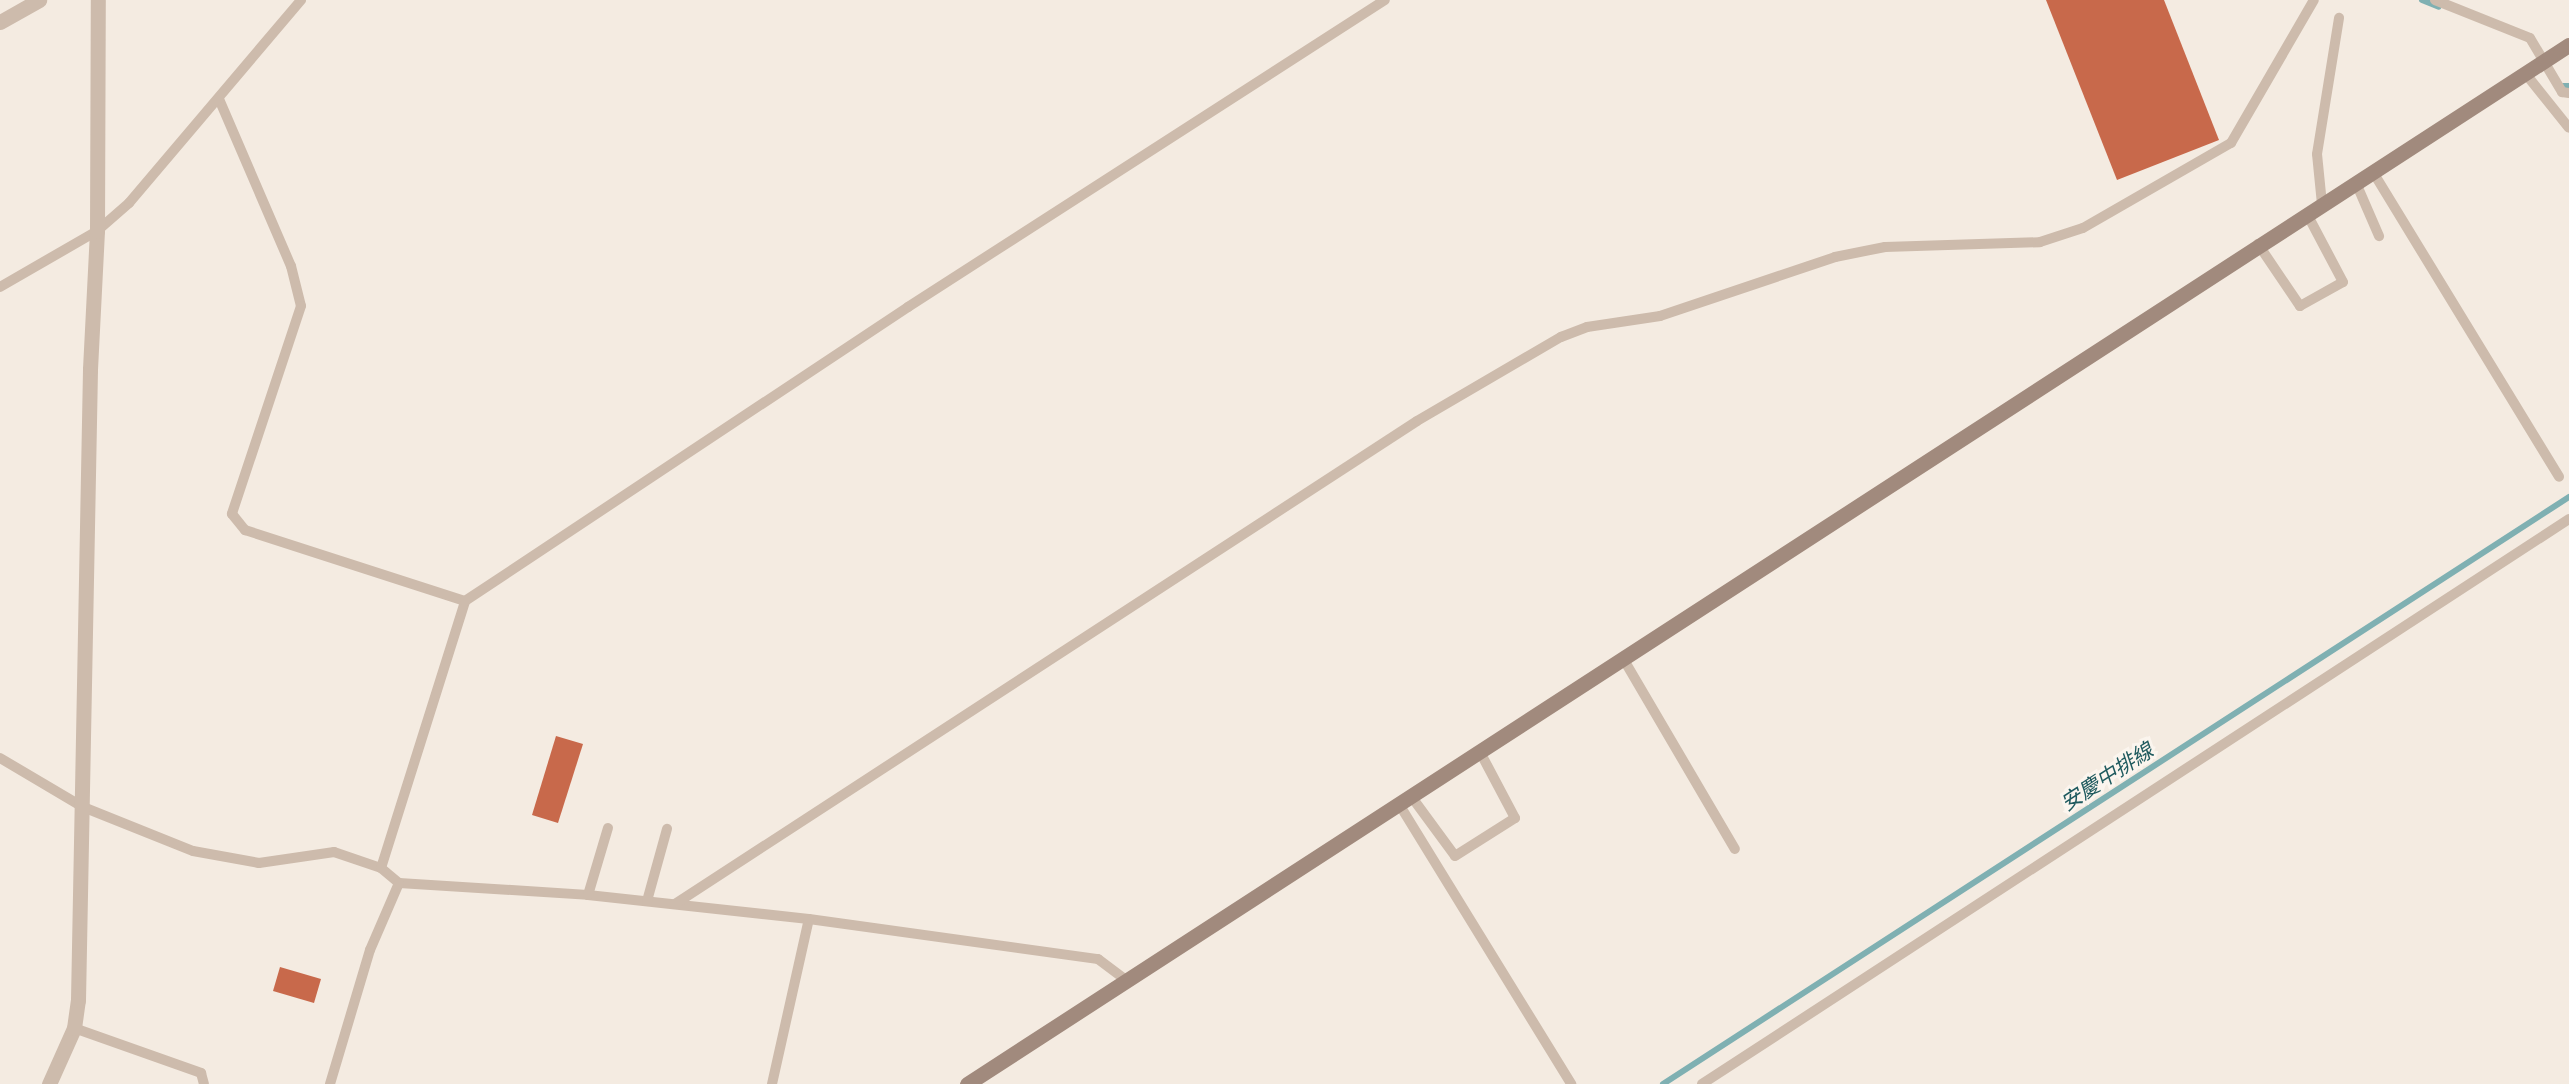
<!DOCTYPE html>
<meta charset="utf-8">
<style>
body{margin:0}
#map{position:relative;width:2569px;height:1084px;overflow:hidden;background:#f4ebe1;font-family:"Fira Sans","Noto Sans TC",sans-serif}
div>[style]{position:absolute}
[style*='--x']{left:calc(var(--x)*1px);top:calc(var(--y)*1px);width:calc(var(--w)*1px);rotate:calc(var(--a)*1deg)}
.stream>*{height:6px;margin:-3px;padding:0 3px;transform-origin:3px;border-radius:3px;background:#7fb0b2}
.building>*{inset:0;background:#c8694b}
.service>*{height:10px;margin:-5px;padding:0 5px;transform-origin:5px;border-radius:5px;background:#cdbbac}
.tertiary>*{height:15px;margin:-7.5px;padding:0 7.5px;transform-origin:7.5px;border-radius:7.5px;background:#cdbbac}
.secondary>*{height:15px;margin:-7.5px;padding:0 7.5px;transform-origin:7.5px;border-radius:7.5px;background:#a18a7d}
span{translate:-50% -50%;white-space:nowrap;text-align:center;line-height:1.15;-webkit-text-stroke:6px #fbf5ee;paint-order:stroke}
.water-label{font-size:21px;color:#1f5a5e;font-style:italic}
</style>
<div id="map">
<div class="stream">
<div style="--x:2422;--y:0;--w:18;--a:22"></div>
<div style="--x:2559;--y:86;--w:10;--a:0"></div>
<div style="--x:1663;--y:1084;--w:1080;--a:-32.94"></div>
</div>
<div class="building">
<div style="clip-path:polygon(2046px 0,2164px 0,2219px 140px,2117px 180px)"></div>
<div style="clip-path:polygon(556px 736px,583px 744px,558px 823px,532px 815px)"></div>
<div style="clip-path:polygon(280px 967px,321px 979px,314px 1003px,273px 991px)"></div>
</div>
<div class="service">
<div style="--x:2435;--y:0;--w:102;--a:21.8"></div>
<div style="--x:2530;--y:38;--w:63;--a:59.3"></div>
<div style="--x:2562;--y:92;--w:7;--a:8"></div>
<div style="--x:2525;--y:73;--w:70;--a:51.3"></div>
<div style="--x:219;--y:99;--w:182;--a:66.7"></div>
<div style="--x:291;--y:266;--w:41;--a:76"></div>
<div style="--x:301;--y:306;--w:219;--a:108.4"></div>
<div style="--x:232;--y:514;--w:21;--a:51"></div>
<div style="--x:245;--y:530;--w:231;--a:17.9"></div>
<div style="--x:2373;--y:172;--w:357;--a:58.6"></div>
<div style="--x:2356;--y:183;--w:58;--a:66.5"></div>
<div style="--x:2322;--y:204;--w:50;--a:-95.7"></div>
<div style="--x:2317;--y:154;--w:138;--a:-80.8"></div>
<div style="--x:2258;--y:244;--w:75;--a:55.9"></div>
<div style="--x:2300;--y:306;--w:49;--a:-29.2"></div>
<div style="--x:2343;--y:282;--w:77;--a:-117.9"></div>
<div style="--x:0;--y:287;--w:112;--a:-30"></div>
<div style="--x:97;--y:231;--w:43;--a:-41.2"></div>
<div style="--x:129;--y:203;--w:266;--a:-49.7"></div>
<div style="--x:1624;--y:660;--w:219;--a:59.6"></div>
<div style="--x:0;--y:758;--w:96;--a:30.6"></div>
<div style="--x:83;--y:807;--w:118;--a:21.8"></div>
<div style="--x:193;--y:851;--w:67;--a:10.3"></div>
<div style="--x:259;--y:863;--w:76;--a:-8.3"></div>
<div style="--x:334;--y:852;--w:50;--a:18.8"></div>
<div style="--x:381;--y:868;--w:23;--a:40"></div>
<div style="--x:399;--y:883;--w:189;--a:3.6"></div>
<div style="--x:588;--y:895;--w:222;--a:6.2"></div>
<div style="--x:809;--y:919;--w:292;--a:7.9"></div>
<div style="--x:1098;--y:959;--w:35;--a:37"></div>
<div style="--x:1411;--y:796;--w:74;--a:53.7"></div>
<div style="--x:1455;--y:856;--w:71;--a:-32.3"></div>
<div style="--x:1515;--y:818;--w:75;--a:-117.9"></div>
<div style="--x:1399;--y:804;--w:329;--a:58.4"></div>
<div style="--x:381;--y:868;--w:280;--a:-72.5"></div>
<div style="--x:465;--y:601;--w:532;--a:-33.57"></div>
<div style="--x:908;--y:307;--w:567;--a:-32.77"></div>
<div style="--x:588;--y:895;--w:70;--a:-73.4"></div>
<div style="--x:647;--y:901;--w:75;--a:-74.5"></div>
<div style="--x:675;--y:904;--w:885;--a:-33.06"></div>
<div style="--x:1417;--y:421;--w:167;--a:-30.3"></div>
<div style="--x:1561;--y:337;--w:28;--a:-21"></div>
<div style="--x:1587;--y:327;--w:74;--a:-8.6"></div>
<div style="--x:1660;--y:316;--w:185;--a:-18.6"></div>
<div style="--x:1835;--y:257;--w:51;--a:-11.3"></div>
<div style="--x:1885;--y:247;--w:155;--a:-1.8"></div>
<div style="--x:2040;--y:242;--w:45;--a:-18"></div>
<div style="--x:2083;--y:228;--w:171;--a:-29.9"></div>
<div style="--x:2231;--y:143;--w:165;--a:-59.9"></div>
<div style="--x:74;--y:1028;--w:135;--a:19.5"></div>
<div style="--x:201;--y:1073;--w:11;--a:75"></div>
<div style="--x:330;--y:1084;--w:140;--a:-73.4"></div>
<div style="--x:370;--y:950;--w:73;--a:-66.6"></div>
<div style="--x:772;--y:1084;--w:169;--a:-77.4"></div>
<div style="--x:1702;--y:1084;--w:1035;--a:-33.09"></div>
</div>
<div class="tertiary">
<div style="--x:0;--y:22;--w:45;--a:-29.4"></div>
<div style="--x:49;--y:1084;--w:61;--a:-65.9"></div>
<div style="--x:74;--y:1028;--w:28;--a:-82"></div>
<div style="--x:78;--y:1000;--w:631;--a:-88.91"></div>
<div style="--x:90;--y:369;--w:138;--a:-87.1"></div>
<div style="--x:97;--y:231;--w:231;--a:-89.8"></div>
</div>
<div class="secondary">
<div style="--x:967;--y:1084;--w:1909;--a:-32.97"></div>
</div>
<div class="water-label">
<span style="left:2107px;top:777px;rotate:-33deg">安慶中排線</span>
</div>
</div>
